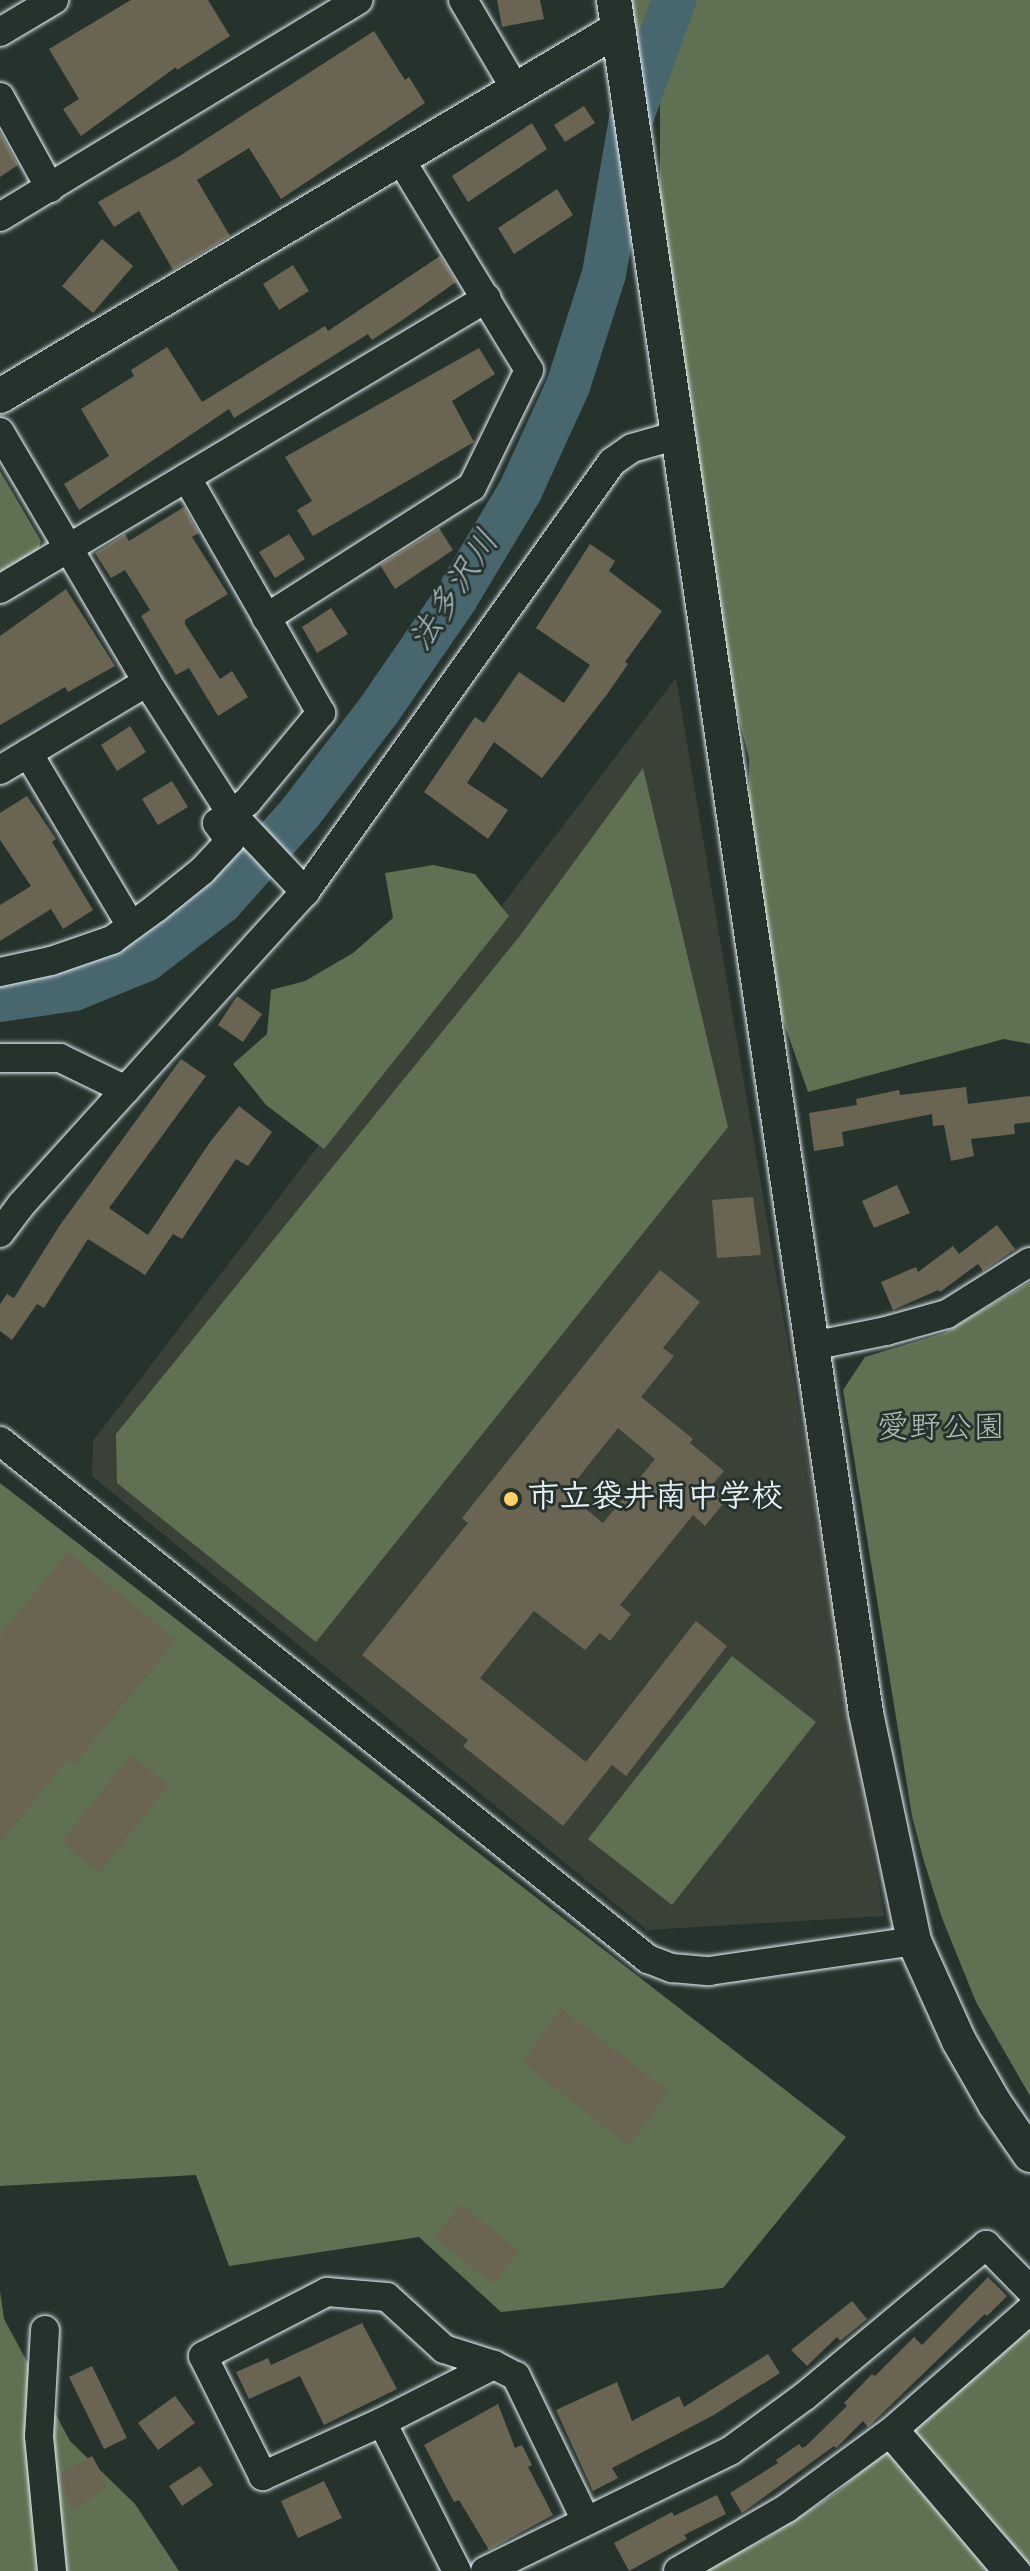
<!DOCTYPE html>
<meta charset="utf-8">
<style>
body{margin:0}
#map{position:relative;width:1030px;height:2571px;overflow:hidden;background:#26332d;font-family:"Indie Flower","Klee One",sans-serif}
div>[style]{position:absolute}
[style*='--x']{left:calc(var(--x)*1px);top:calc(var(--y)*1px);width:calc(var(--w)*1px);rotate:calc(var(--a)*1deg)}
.built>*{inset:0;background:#3a4238}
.green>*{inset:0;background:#607052}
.river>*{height:44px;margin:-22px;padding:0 22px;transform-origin:22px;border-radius:22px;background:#48666e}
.building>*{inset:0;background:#6a6553}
.roads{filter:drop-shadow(0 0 2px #e8f1f8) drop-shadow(0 0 2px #e8f1f8)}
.pedestrian>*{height:20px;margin:-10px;padding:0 10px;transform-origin:10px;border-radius:10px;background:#26332d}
.minor>*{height:28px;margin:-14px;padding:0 14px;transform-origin:14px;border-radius:14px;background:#26332d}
.tertiary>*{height:34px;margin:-17px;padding:0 17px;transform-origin:17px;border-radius:17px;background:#26332d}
.dots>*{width:22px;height:22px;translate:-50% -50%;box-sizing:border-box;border:4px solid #26332d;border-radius:50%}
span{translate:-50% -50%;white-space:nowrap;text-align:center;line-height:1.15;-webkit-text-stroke:6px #26332d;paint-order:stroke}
.park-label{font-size:32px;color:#b2bdb6}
.poi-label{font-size:32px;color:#e8f1f8;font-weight:700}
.left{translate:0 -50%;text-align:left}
.water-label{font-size:34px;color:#a8b9c1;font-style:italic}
</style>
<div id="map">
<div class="built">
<div style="clip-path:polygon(676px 678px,884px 1916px,647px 1930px,92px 1476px,93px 1441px)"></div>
</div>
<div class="green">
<div style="clip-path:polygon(621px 0,1030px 0,1030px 1044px,1004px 1039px,808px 1092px,750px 925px,749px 758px,692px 536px,660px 317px,660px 98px,663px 88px,634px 71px)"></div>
<div style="clip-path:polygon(0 471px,41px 541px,38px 552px,0 574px)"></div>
<div style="clip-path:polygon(643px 768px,728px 1127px,316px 1642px,117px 1483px,116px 1434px,519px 937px)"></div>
<div style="clip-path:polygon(433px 865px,475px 874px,509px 916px,324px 1149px,266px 1105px,233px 1064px,267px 1034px,271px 990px,305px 981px,353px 953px,393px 918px,385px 873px)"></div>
<div style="clip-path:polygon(1030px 1282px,1030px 2096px,976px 2002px,942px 1918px,923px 1858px,912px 1816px,843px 1390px,865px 1357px,944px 1333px)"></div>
<div style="clip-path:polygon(0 1483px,846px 2137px,723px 2288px,501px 2312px,419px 2237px,229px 2266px,196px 2175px,0 2186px)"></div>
<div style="clip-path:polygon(732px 1656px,816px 1722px,672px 1905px,588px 1839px)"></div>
<div style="clip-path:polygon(0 2291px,4px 2319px,70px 2441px,135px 2504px,179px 2571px,0 2571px)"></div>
<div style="clip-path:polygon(1030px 2327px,1030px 2571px,701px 2571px,765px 2539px,836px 2493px)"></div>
</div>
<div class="river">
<div style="--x:0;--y:1000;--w:75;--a:-8.5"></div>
<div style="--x:74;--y:989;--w:77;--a:-22.2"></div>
<div style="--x:145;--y:960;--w:96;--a:-37.3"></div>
<div style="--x:221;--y:902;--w:119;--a:-48.4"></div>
<div style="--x:300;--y:813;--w:130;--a:-52.5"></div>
<div style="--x:379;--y:710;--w:136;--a:-55.5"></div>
<div style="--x:456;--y:598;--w:125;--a:-59.1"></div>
<div style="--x:520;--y:491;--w:115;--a:-65.4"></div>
<div style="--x:568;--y:386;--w:118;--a:-72.2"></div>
<div style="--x:604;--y:274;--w:157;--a:-80.1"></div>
<div style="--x:631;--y:119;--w:127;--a:-70.1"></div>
</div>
<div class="building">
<div style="clip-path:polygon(131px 0,208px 0,230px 36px,177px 70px,176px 67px,81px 136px,63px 109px,79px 99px,49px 49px)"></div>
<div style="clip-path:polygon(497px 0,540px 0,544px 19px,502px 27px)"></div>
<div style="clip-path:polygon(374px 31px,405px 80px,409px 77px,425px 103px,281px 199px,249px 148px,197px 180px,230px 236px,173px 270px,139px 211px,114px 227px,98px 202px,178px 157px)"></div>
<div style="clip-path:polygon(584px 106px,595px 123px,565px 142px,554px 125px)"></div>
<div style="clip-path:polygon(532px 123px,547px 149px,468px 202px,452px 176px)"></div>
<div style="clip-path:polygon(0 132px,18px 165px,0 177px)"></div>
<div style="clip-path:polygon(557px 189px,573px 215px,514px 254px,498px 228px)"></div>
<div style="clip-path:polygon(102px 239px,133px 266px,93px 313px,62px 286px)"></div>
<div style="clip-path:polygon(440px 256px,456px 282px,401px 321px,372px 340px,368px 334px,234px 418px,229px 409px,79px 510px,64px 484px,109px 456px,81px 409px,134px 376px,131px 370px,167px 347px,202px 402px,325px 326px,328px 331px)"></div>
<div style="clip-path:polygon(293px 265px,309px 291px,279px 310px,263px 284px)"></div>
<div style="clip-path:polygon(479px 348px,495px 374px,452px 401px,474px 442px,313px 536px,297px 510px,312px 501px,285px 457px)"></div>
<div style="clip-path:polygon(184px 507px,199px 533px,192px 537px,228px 594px,185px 620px,185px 624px,220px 679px,232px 671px,248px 697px,218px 716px,189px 668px,176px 675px,141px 616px,150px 610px,125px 570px,111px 578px,95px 553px,125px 534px,129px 541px)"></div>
<div style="clip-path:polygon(439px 528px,453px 550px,395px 589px,380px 565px)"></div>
<div style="clip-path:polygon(289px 534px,305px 559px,275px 578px,259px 552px)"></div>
<div style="clip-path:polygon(590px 544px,615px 561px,609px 571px,662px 611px,625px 662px,628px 664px,608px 693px,542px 778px,494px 742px,467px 783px,508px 810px,488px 839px,424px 792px,475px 717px,484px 723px,519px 672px,564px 703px,590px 665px,536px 628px)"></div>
<div style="clip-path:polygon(66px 589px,115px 666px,68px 692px,65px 687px,0 725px,0 636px)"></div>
<div style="clip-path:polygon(331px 608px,348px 634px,317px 653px,302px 627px)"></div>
<div style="clip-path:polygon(130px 726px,146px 752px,117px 771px,101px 745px)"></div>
<div style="clip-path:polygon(172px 781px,188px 807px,158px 825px,142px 799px)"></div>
<div style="clip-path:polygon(27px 796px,56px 839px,52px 842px,93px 910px,63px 929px,51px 909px,0 941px,0 905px,31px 886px,0 840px,0 813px)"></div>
<div style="clip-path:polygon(237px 996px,262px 1014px,243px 1042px,218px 1025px)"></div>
<div style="clip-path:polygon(181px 1059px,206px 1076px,109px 1208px,148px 1235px,210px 1142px,239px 1106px,272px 1132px,248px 1166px,236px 1159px,182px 1239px,173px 1234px,145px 1275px,88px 1239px,44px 1308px,37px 1304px,12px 1340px,0 1331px,0 1304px,7px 1294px,14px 1298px,60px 1225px)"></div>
<div style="clip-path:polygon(966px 1087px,968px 1104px,1030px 1096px,1030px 1122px,1014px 1124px,1015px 1134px,971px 1139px,974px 1156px,951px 1161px,944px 1125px,933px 1126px,932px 1114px,842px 1132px,844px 1146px,814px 1151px,809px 1113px,857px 1105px,856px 1099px,899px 1090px,900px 1095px)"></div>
<div style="clip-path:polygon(897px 1185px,910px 1213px,874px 1228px,862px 1201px)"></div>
<div style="clip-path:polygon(753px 1197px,761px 1255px,717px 1258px,712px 1200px)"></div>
<div style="clip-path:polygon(997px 1225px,1015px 1249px,983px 1271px,978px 1264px,940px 1292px,938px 1290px,893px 1310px,881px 1282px,916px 1267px,918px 1272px,953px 1246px,959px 1254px)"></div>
<div style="clip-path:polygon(evenodd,660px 1270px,700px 1302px,663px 1348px,674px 1356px,641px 1397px,693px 1439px,690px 1443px,724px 1471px,711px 1486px,727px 1499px,705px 1526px,693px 1515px,620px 1605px,631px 1614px,610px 1641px,600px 1633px,585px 1650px,534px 1611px,480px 1678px,586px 1762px,696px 1621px,727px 1646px,626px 1776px,612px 1765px,563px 1826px,463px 1746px,468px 1740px,362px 1655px,468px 1523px,462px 1518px,660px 1270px,618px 1428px,655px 1459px,603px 1523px,566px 1493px,618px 1428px)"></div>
<div style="clip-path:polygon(68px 1552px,176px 1640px,74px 1765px,67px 1760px,0 1843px,0 1635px)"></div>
<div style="clip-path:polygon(131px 1755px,169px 1785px,99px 1873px,61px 1842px)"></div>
<div style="clip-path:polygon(561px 2008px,668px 2091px,629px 2146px,523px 2063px)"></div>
<div style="clip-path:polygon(461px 2204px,519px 2251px,493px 2284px,435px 2238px)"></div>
<div style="clip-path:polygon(988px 2277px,1007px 2296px,987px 2316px,985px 2314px,868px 2427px,863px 2421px,836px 2448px,834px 2446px,742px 2513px,730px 2493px,778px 2463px,776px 2460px,799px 2444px,802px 2448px,806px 2446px,847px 2406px,844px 2403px,872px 2374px,875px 2376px,914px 2337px,922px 2345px)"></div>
<div style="clip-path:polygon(852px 2301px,867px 2319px,840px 2341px,837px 2337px,807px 2366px,791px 2350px)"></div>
<div style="clip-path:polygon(362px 2323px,397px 2389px,324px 2425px,300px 2376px,249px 2399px,236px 2372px,268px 2358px,271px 2365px)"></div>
<div style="clip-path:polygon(768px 2354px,780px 2373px,712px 2416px,612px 2468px,618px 2478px,593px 2491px,556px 2410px,617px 2382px,632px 2421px,679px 2396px,684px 2407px)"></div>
<div style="clip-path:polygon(92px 2366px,127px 2438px,104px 2449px,69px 2377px)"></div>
<div style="clip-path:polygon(175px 2396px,195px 2423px,158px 2450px,138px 2423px)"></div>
<div style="clip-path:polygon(498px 2404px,515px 2448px,522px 2445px,532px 2465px,528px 2467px,553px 2515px,489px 2550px,459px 2500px,454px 2502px,424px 2445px)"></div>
<div style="clip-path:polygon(92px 2456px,107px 2483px,105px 2488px,74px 2511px,61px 2486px,60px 2473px)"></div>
<div style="clip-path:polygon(200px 2466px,213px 2485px,182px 2506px,169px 2486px)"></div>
<div style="clip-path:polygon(324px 2481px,342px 2518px,298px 2538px,281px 2501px)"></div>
<div style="clip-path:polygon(717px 2495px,726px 2514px,684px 2535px,687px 2539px,629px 2571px,614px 2543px,672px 2512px,674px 2516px)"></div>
</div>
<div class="roads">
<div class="pedestrian">
<div style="--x:1002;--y:2571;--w:165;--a:-130.3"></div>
<div style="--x:895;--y:2445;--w:13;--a:-42"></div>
<div style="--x:905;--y:2436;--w:178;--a:49.3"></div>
</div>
<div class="minor">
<div style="--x:463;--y:0;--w:104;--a:59.5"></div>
<div style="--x:0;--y:32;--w:63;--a:-30.7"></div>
<div style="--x:0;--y:97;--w:104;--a:61.2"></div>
<div style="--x:0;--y:217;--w:419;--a:-31.2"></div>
<div style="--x:0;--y:432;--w:290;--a:59.5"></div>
<div style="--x:147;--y:682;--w:154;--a:57.4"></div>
<div style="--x:230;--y:812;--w:110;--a:46.8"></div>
<div style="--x:0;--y:589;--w:567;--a:-30.86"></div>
<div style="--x:266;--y:618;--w:244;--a:-32.5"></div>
<div style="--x:472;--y:487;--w:130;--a:-64"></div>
<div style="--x:529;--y:370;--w:246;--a:-121.4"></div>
<div style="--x:28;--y:753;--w:201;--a:59.2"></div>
<div style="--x:0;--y:770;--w:171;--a:-30.9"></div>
<div style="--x:0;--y:972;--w:52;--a:-12.2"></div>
<div style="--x:51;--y:961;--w:65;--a:-19"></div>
<div style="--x:112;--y:940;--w:54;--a:-36"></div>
<div style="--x:156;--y:908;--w:59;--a:-38.8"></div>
<div style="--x:202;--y:871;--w:41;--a:-47"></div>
<div style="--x:230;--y:841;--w:22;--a:-126"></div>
<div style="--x:217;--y:823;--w:37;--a:-35"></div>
<div style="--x:247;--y:802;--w:116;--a:-50.3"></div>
<div style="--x:321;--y:713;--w:271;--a:-119.7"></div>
<div style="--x:0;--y:1058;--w:60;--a:0"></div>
<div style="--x:60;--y:1058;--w:73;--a:25.9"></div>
<div style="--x:0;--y:1233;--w:35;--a:-53"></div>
<div style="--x:21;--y:1205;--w:423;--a:-47.8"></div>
<div style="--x:305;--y:892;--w:528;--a:-54.47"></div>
<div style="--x:612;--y:462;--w:24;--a:-35"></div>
<div style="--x:632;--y:448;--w:48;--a:-15.8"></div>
<div style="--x:812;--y:1346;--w:76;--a:-11.5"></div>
<div style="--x:886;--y:1331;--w:63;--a:-15.6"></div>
<div style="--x:947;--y:1314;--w:98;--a:-32.1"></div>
<div style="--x:0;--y:1441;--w:830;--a:38.64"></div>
<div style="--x:648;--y:1959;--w:26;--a:21"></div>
<div style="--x:672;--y:1968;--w:37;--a:5"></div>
<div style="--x:709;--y:1971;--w:207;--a:-8.3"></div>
<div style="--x:45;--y:2330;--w:106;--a:93.2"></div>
<div style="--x:39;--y:2436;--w:136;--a:84.5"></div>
<div style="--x:494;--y:2365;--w:126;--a:153"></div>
<div style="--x:382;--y:2422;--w:131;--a:155.6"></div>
<div style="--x:263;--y:2476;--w:134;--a:-116.6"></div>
<div style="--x:203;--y:2356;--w:140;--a:-27.3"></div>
<div style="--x:327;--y:2292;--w:60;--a:4.8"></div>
<div style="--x:387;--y:2297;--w:77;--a:42.4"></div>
<div style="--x:444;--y:2349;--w:52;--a:17.7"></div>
<div style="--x:494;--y:2365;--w:25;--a:27"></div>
<div style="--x:516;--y:2376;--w:161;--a:64.2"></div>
<div style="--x:382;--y:2422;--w:167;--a:63.3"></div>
<div style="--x:485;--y:2571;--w:273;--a:-26.1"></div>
<div style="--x:730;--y:2451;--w:93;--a:-36.3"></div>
<div style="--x:805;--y:2396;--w:236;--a:-39.8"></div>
<div style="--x:986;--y:2245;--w:63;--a:45.6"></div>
<div style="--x:678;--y:2571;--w:126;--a:-30"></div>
<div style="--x:787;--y:2508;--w:130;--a:-36.3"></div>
<div style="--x:892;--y:2431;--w:184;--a:-41.2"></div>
</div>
<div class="tertiary">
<div style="--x:614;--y:0;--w:1731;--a:81.63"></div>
<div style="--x:866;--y:1713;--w:233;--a:78.1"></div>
<div style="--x:914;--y:1941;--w:110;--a:65.8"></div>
<div style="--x:959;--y:2041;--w:73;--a:60.3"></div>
<div style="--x:995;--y:2104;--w:62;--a:55.5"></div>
<div style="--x:0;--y:396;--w:719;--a:-30.7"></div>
</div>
</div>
<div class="dots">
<div style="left:511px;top:1499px;background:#ffd166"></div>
</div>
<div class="park-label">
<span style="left:941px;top:1430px">愛野公園</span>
</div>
<div class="poi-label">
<span class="left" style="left:527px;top:1499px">市立袋井南中学校</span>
</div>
<div class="water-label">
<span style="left:456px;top:592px;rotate:-57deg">法多沢川</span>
</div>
</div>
